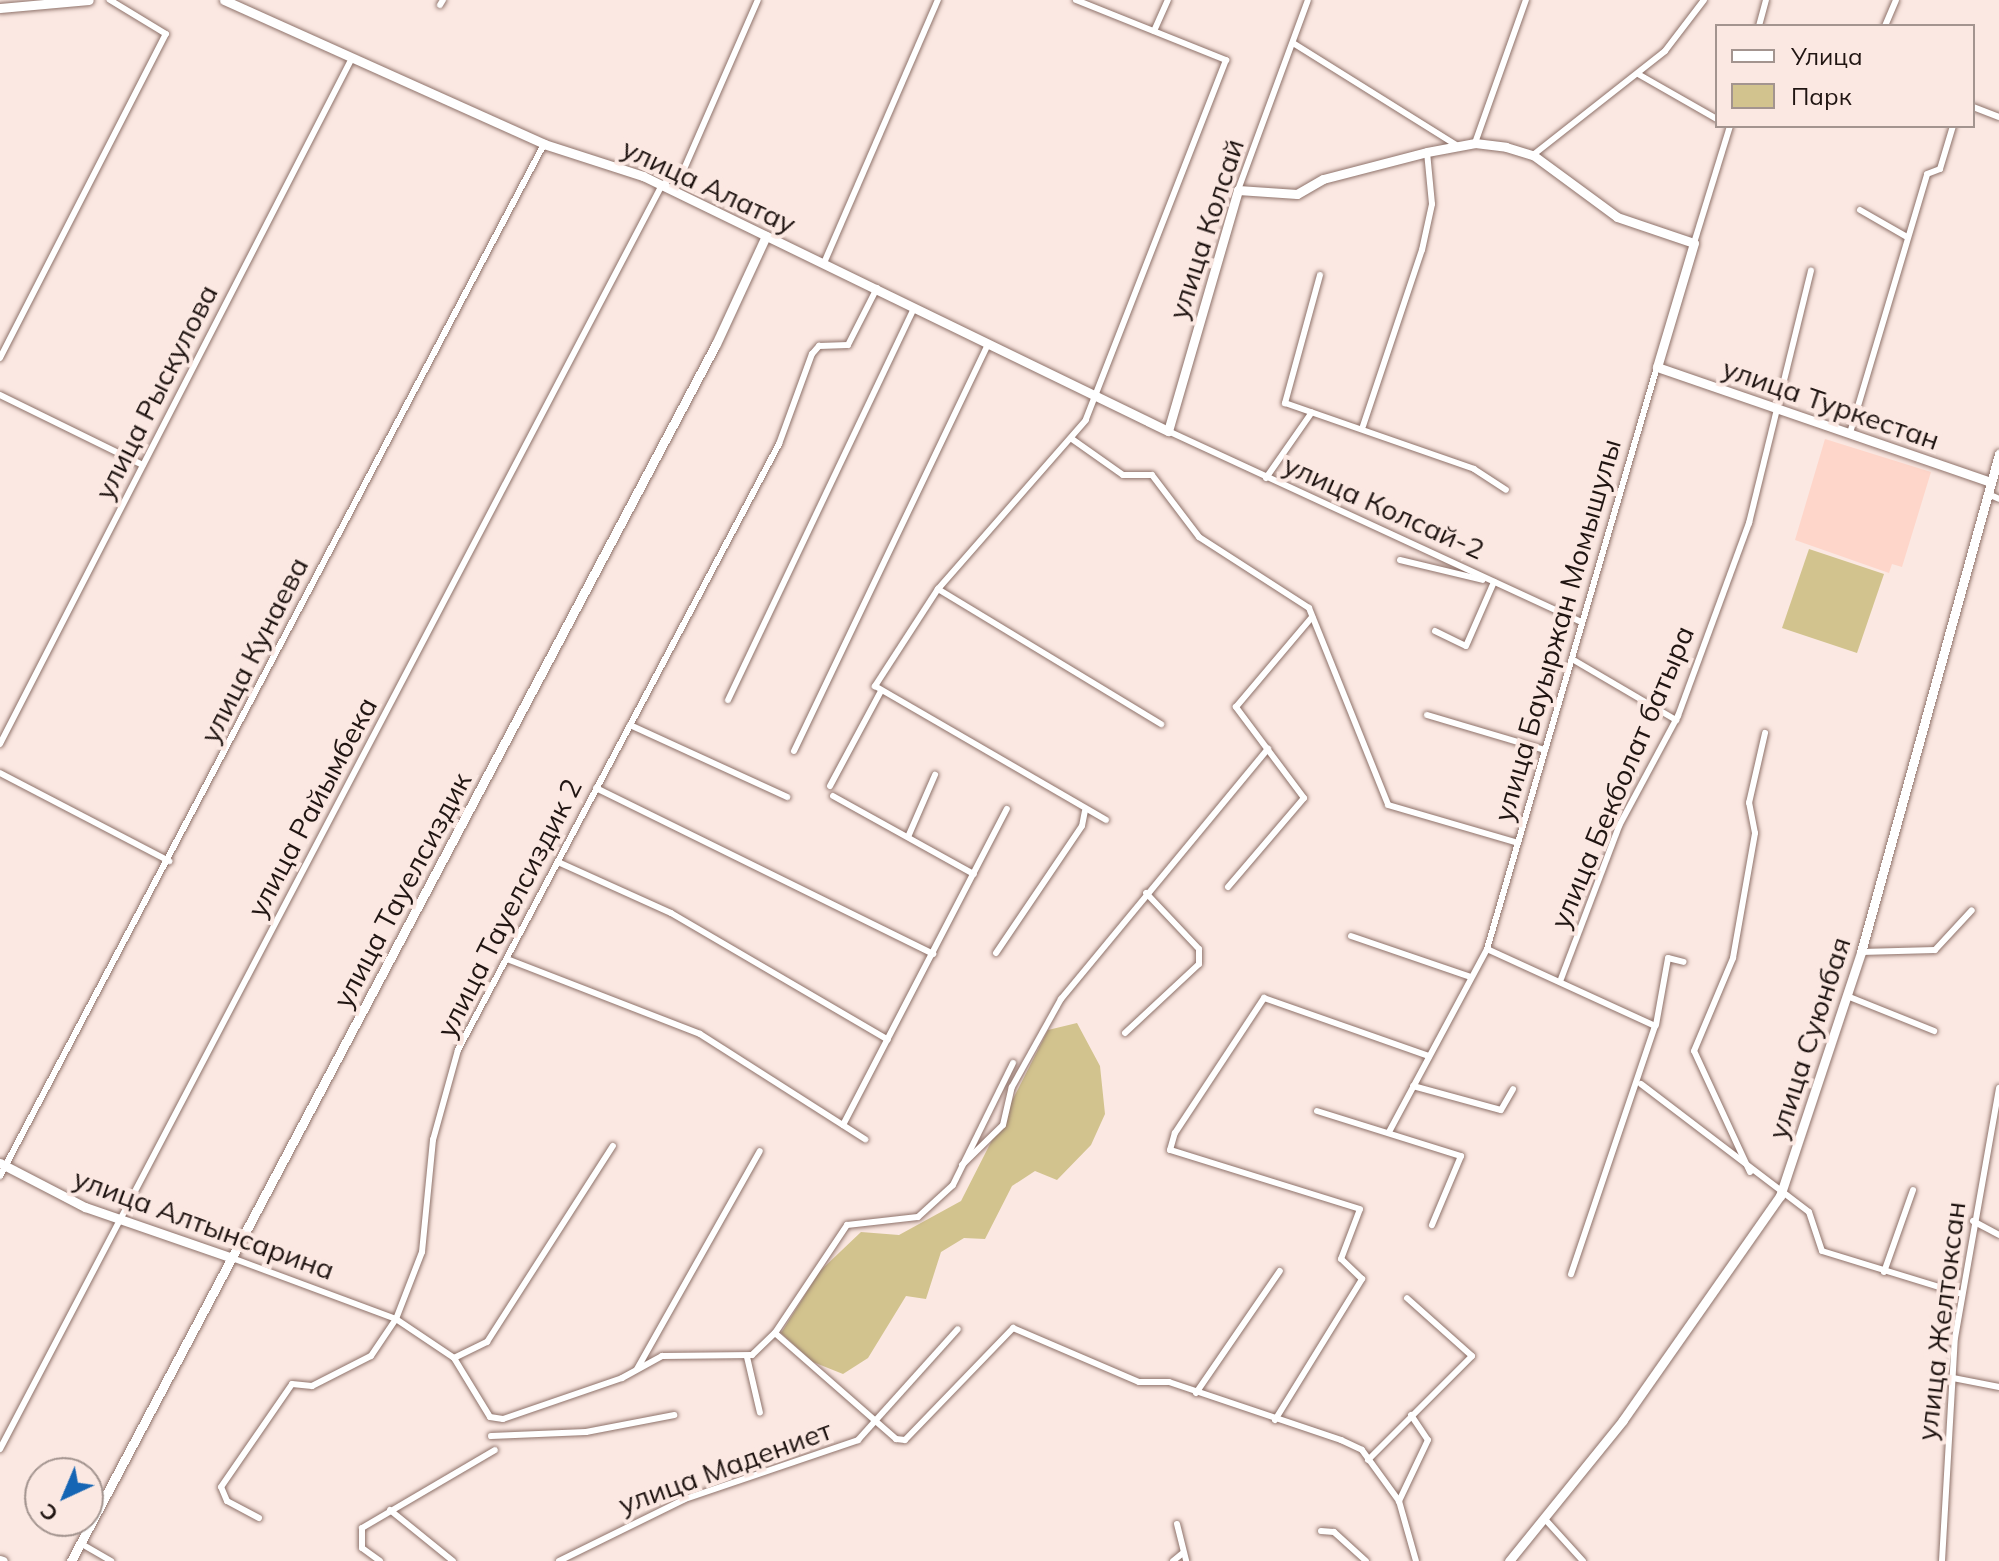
<!DOCTYPE html>
<meta charset="utf-8">
<style>
body{margin:0}
#map{position:relative;width:1999px;height:1561px;overflow:hidden;background:#fbe8e2;font-family:Mulish,sans-serif}
div>[style]{position:absolute}
[style*='--x']{left:calc(var(--x)*1px);top:calc(var(--y)*1px);width:calc(var(--w)*1px);rotate:calc(var(--a)*1deg)}
.built>*{inset:0;background:#fed6ca}
.green>*{inset:0;background:#d2c38e}
.roads{filter:drop-shadow(0 0 2px #8e726a) drop-shadow(0 0 2px #8e726a)}
.street>*{height:6px;margin:-3px;padding:0 3px;transform-origin:3px;border-radius:3px;background:#fff}
.secondary>*{height:9px;margin:-4.5px;padding:0 4.5px;transform-origin:4.5px;border-radius:4.5px;background:#fff}
span{translate:-50% -50%;white-space:nowrap;text-align:center;line-height:1.15;-webkit-text-stroke:8px #fbe8e2;paint-order:stroke}
.street-label{font-size:28px;color:#201512}
.legend{position:absolute;left:1715px;top:24px;width:260px;height:104px;box-sizing:border-box;background:#fbe8e2;border:2px solid #a3948f;margin:0;padding:10px 14px;list-style:none;font-size:24px;color:#201512}
.legend li{display:flex;align-items:center;gap:16px;height:40px}
.legend b{width:40px;border:2px solid #a3948f}
.north{position:absolute;left:24px;top:1457px;width:80px;height:80px;box-sizing:border-box;background:#fbe8e2;border:2px solid #a3948f;border-radius:50%;rotate:224deg;font-size:22px;font-weight:700;line-height:32px;text-align:center;color:#201512}
.north::after{content:'';display:block;margin:auto;width:28px;height:36px;background:#1565b4;clip-path:polygon(50% 0,100% 100%,50% 72%,0 100%)}
</style>
<div id="map">
<div class="built">
<div style="clip-path:polygon(1825px 439px,1931px 472px,1902px 567px,1892px 564px,1889px 573px,1795px 540px)"></div>
</div>
<div class="green">
<div style="clip-path:polygon(1809px 549px,1884px 574px,1857px 653px,1782px 628px)"></div>
<div style="clip-path:polygon(1077px 1023px,1100px 1066px,1105px 1114px,1091px 1145px,1057px 1180px,1035px 1171px,1012px 1186px,985px 1239px,964px 1238px,941px 1252px,926px 1299px,906px 1296px,868px 1358px,843px 1374px,813px 1362px,781px 1333px,820px 1271px,861px 1232px,899px 1235px,961px 1201px,1048px 1030px)"></div>
</div>
<div class="roads">
<div class="street">
<div style="--x:1076;--y:0;--w:162;--a:21.8"></div>
<div style="--x:1226;--y:60;--w:386;--a:111.3"></div>
<div style="--x:1086;--y:420;--w:225;--a:131.2"></div>
<div style="--x:938;--y:589;--w:116;--a:123"></div>
<div style="--x:875;--y:686;--w:267;--a:30.1"></div>
<div style="--x:440;--y:5;--w:6;--a:-59"></div>
<div style="--x:1759;--y:26;--w:27;--a:-75"></div>
<div style="--x:1885;--y:26;--w:28;--a:-67"></div>
<div style="--x:1154;--y:31;--w:34;--a:-66"></div>
<div style="--x:1293;--y:43;--w:192;--a:32"></div>
<div style="--x:1638;--y:74;--w:91;--a:29.7"></div>
<div style="--x:1973;--y:107;--w:28;--a:21"></div>
<div style="--x:1475;--y:143;--w:152;--a:-70.4"></div>
<div style="--x:1533;--y:155;--w:168;--a:-38.2"></div>
<div style="--x:1665;--y:51;--w:64;--a:-52.6"></div>
<div style="--x:1238;--y:190;--w:202;--a:-69.8"></div>
<div style="--x:1860;--y:210;--w:54;--a:29.9"></div>
<div style="--x:1694;--y:243;--w:122;--a:-72.9"></div>
<div style="--x:824;--y:263;--w:287;--a:-66.6"></div>
<div style="--x:1320;--y:275;--w:133;--a:105.3"></div>
<div style="--x:1285;--y:403;--w:200;--a:19.2"></div>
<div style="--x:1474;--y:469;--w:38;--a:33"></div>
<div style="--x:0;--y:358;--w:364;--a:-62.9"></div>
<div style="--x:166;--y:34;--w:66;--a:-148.7"></div>
<div style="--x:0;--y:395;--w:159;--a:26.1"></div>
<div style="--x:1363;--y:426;--w:186;--a:-71.5"></div>
<div style="--x:1422;--y:250;--w:47;--a:-77.7"></div>
<div style="--x:1432;--y:204;--w:52;--a:-95.5"></div>
<div style="--x:1168;--y:431;--w:456;--a:24.8"></div>
<div style="--x:1850;--y:433;--w:270;--a:-73.4"></div>
<div style="--x:1927;--y:174;--w:14;--a:-21"></div>
<div style="--x:1940;--y:169;--w:45;--a:-73.2"></div>
<div style="--x:1072;--y:439;--w:62;--a:35.2"></div>
<div style="--x:1123;--y:475;--w:29;--a:0"></div>
<div style="--x:1152;--y:475;--w:78;--a:52.8"></div>
<div style="--x:1199;--y:537;--w:131;--a:32.8"></div>
<div style="--x:1309;--y:608;--w:212;--a:68.1"></div>
<div style="--x:1388;--y:805;--w:135;--a:16.3"></div>
<div style="--x:1266;--y:478;--w:80;--a:-55.1"></div>
<div style="--x:1988;--y:494;--w:12;--a:24"></div>
<div style="--x:1400;--y:560;--w:85;--a:13.5"></div>
<div style="--x:938;--y:589;--w:261;--a:31.2"></div>
<div style="--x:1435;--y:631;--w:34;--a:26"></div>
<div style="--x:1466;--y:646;--w:70;--a:-66.4"></div>
<div style="--x:1572;--y:659;--w:121;--a:30.4"></div>
<div style="--x:728;--y:700;--w:432;--a:-64.6"></div>
<div style="--x:1427;--y:715;--w:123;--a:16.5"></div>
<div style="--x:630;--y:725;--w:173;--a:24.6"></div>
<div style="--x:0;--y:744;--w:769;--a:-62.84"></div>
<div style="--x:794;--y:751;--w:449;--a:-64.5"></div>
<div style="--x:0;--y:773;--w:191;--a:27.5"></div>
<div style="--x:830;--y:786;--w:108;--a:-61.8"></div>
<div style="--x:596;--y:788;--w:376;--a:26.2"></div>
<div style="--x:833;--y:796;--w:161;--a:29"></div>
<div style="--x:908;--y:837;--w:68;--a:-66.5"></div>
<div style="--x:558;--y:862;--w:124;--a:24.3"></div>
<div style="--x:671;--y:913;--w:251;--a:30.3"></div>
<div style="--x:1228;--y:887;--w:117;--a:-49.5"></div>
<div style="--x:1304;--y:798;--w:114;--a:-126.8"></div>
<div style="--x:1236;--y:707;--w:118;--a:-49.8"></div>
<div style="--x:1351;--y:936;--w:127;--a:18.9"></div>
<div style="--x:1487;--y:949;--w:185;--a:24.6"></div>
<div style="--x:1655;--y:1026;--w:262;--a:108.7"></div>
<div style="--x:1861;--y:952;--w:74;--a:-1.5"></div>
<div style="--x:1935;--y:950;--w:54;--a:-47.2"></div>
<div style="--x:996;--y:953;--w:153;--a:-55.9"></div>
<div style="--x:1082;--y:826;--w:15;--a:-79"></div>
<div style="--x:507;--y:959;--w:207;--a:21.2"></div>
<div style="--x:700;--y:1034;--w:196;--a:32.5"></div>
<div style="--x:1561;--y:979;--w:164;--a:-69.2"></div>
<div style="--x:1619;--y:826;--w:125;--a:-61.8"></div>
<div style="--x:1678;--y:716;--w:206;--a:-69.8"></div>
<div style="--x:1749;--y:523;--w:260;--a:-76.2"></div>
<div style="--x:1847;--y:996;--w:94;--a:21.9"></div>
<div style="--x:1656;--y:1025;--w:68;--a:-79.8"></div>
<div style="--x:1668;--y:958;--w:16;--a:14"></div>
<div style="--x:1125;--y:1033;--w:101;--a:-43"></div>
<div style="--x:1199;--y:964;--w:15;--a:-90"></div>
<div style="--x:1199;--y:949;--w:77;--a:-133.4"></div>
<div style="--x:1641;--y:1084;--w:211;--a:37.3"></div>
<div style="--x:1809;--y:1212;--w:41;--a:71.6"></div>
<div style="--x:1822;--y:1251;--w:146;--a:17.1"></div>
<div style="--x:1413;--y:1086;--w:91;--a:15.3"></div>
<div style="--x:1501;--y:1110;--w:24;--a:-60"></div>
<div style="--x:1317;--y:1111;--w:151;--a:17.4"></div>
<div style="--x:1461;--y:1156;--w:75;--a:112.8"></div>
<div style="--x:843;--y:1125;--w:356;--a:-62.6"></div>
<div style="--x:1389;--y:1132;--w:208;--a:-61.8"></div>
<div style="--x:1487;--y:949;--w:606;--a:-73.72"></div>
<div style="--x:962;--y:1165;--w:57;--a:-44.3"></div>
<div style="--x:1003;--y:1125;--w:39;--a:-77"></div>
<div style="--x:1012;--y:1087;--w:101;--a:-60.9"></div>
<div style="--x:1061;--y:999;--w:325;--a:-50.4"></div>
<div style="--x:1750;--y:1172;--w:133;--a:-114.8"></div>
<div style="--x:1694;--y:1051;--w:101;--a:-67.2"></div>
<div style="--x:1733;--y:958;--w:127;--a:-80"></div>
<div style="--x:1755;--y:833;--w:31;--a:-101"></div>
<div style="--x:1749;--y:803;--w:72;--a:-77.1"></div>
<div style="--x:0;--y:1176;--w:1167;--a:-62.2"></div>
<div style="--x:1973;--y:1221;--w:30;--a:28"></div>
<div style="--x:232;--y:1258;--w:175;--a:20.4"></div>
<div style="--x:396;--y:1319;--w:70;--a:33.9"></div>
<div style="--x:454;--y:1358;--w:69;--a:58.6"></div>
<div style="--x:490;--y:1417;--w:13;--a:9"></div>
<div style="--x:503;--y:1419;--w:126;--a:-19"></div>
<div style="--x:622;--y:1378;--w:46;--a:-28.8"></div>
<div style="--x:662;--y:1356;--w:90;--a:-0.6"></div>
<div style="--x:752;--y:1355;--w:32;--a:-44"></div>
<div style="--x:775;--y:1333;--w:130;--a:-56.3"></div>
<div style="--x:847;--y:1225;--w:71;--a:-6.4"></div>
<div style="--x:918;--y:1217;--w:47;--a:-42.4"></div>
<div style="--x:953;--y:1185;--w:136;--a:-63.8"></div>
<div style="--x:1884;--y:1272;--w:87;--a:-70.5"></div>
<div style="--x:775;--y:1333;--w:161;--a:41.2"></div>
<div style="--x:896;--y:1439;--w:9;--a:6"></div>
<div style="--x:905;--y:1440;--w:156;--a:-46"></div>
<div style="--x:1013;--y:1328;--w:137;--a:23.2"></div>
<div style="--x:1139;--y:1382;--w:30;--a:0"></div>
<div style="--x:1169;--y:1382;--w:182;--a:18.6"></div>
<div style="--x:1341;--y:1440;--w:23;--a:25"></div>
<div style="--x:1362;--y:1450;--w:63;--a:54"></div>
<div style="--x:747;--y:1357;--w:57;--a:76.9"></div>
<div style="--x:454;--y:1358;--w:37;--a:-26"></div>
<div style="--x:487;--y:1342;--w:233;--a:-57.3"></div>
<div style="--x:637;--y:1369;--w:250;--a:-60.6"></div>
<div style="--x:1953;--y:1378;--w:47;--a:11.1"></div>
<div style="--x:1196;--y:1393;--w:148;--a:-55.5"></div>
<div style="--x:1411;--y:1415;--w:30;--a:56"></div>
<div style="--x:1428;--y:1440;--w:68;--a:115.4"></div>
<div style="--x:1399;--y:1501;--w:62;--a:74.2"></div>
<div style="--x:1275;--y:1420;--w:166;--a:-58.3"></div>
<div style="--x:1362;--y:1279;--w:29;--a:-136"></div>
<div style="--x:1341;--y:1259;--w:53;--a:-69.2"></div>
<div style="--x:1360;--y:1209;--w:199;--a:-162.7"></div>
<div style="--x:1170;--y:1150;--w:18;--a:-74"></div>
<div style="--x:1175;--y:1133;--w:162;--a:-56.6"></div>
<div style="--x:1264;--y:998;--w:175;--a:19.4"></div>
<div style="--x:491;--y:1436;--w:95;--a:-2.4"></div>
<div style="--x:586;--y:1432;--w:90;--a:-10.9"></div>
<div style="--x:0;--y:1449;--w:1427;--a:-62.36"></div>
<div style="--x:662;--y:185;--w:27;--a:-36"></div>
<div style="--x:684;--y:169;--w:184;--a:-66.4"></div>
<div style="--x:1368;--y:1460;--w:147;--a:-45"></div>
<div style="--x:1472;--y:1356;--w:87;--a:-138.3"></div>
<div style="--x:390;--y:1510;--w:81;--a:39"></div>
<div style="--x:259;--y:1518;--w:36;--a:-152"></div>
<div style="--x:227;--y:1501;--w:15;--a:-113"></div>
<div style="--x:221;--y:1487;--w:125;--a:-55.4"></div>
<div style="--x:292;--y:1384;--w:20;--a:6"></div>
<div style="--x:312;--y:1386;--w:66;--a:-27"></div>
<div style="--x:371;--y:1356;--w:45;--a:-56"></div>
<div style="--x:396;--y:1319;--w:72;--a:-68.8"></div>
<div style="--x:422;--y:1252;--w:113;--a:-84.4"></div>
<div style="--x:433;--y:1140;--w:93;--a:-74.5"></div>
<div style="--x:458;--y:1050;--w:686;--a:-62.09"></div>
<div style="--x:779;--y:444;--w:96;--a:-69.9"></div>
<div style="--x:812;--y:354;--w:11;--a:-49"></div>
<div style="--x:819;--y:346;--w:29;--a:-2"></div>
<div style="--x:848;--y:345;--w:64;--a:-63"></div>
<div style="--x:1544;--y:1518;--w:58;--a:47.8"></div>
<div style="--x:1177;--y:1524;--w:38;--a:76"></div>
<div style="--x:1321;--y:1531;--w:13;--a:4"></div>
<div style="--x:1334;--y:1532;--w:43;--a:42.2"></div>
<div style="--x:80;--y:1543;--w:36;--a:30"></div>
<div style="--x:380;--y:1561;--w:22;--a:-144"></div>
<div style="--x:362;--y:1548;--w:20;--a:-90"></div>
<div style="--x:362;--y:1528;--w:154;--a:-30.4"></div>
<div style="--x:559;--y:1561;--w:140;--a:-26.2"></div>
<div style="--x:685;--y:1499;--w:183;--a:-18.8"></div>
<div style="--x:858;--y:1440;--w:149;--a:-48"></div>
<div style="--x:1173;--y:1561;--w:13;--a:-39"></div>
<div style="--x:1942;--y:1561;--w:223;--a:-86.7"></div>
<div style="--x:1955;--y:1338;--w:254;--a:-80"></div>
</div>
<div class="secondary">
<div style="--x:224;--y:0;--w:351;--a:24.2"></div>
<div style="--x:544;--y:144;--w:104;--a:17.9"></div>
<div style="--x:643;--y:176;--w:584;--a:25.91"></div>
<div style="--x:1168;--y:431;--w:251;--a:-73.8"></div>
<div style="--x:1238;--y:190;--w:59;--a:3.9"></div>
<div style="--x:1297;--y:194;--w:30;--a:-30"></div>
<div style="--x:1323;--y:179;--w:107;--a:-14.6"></div>
<div style="--x:1427;--y:152;--w:49;--a:-10.6"></div>
<div style="--x:1475;--y:143;--w:31;--a:7"></div>
<div style="--x:1506;--y:147;--w:28;--a:17"></div>
<div style="--x:1533;--y:155;--w:104;--a:36.4"></div>
<div style="--x:1617;--y:217;--w:81;--a:18.7"></div>
<div style="--x:1694;--y:243;--w:129;--a:106.6"></div>
<div style="--x:1657;--y:367;--w:353;--a:19"></div>
<div style="--x:0;--y:8;--w:89;--a:-5.1"></div>
<div style="--x:0;--y:1163;--w:96;--a:27.4"></div>
<div style="--x:85;--y:1207;--w:156;--a:19.1"></div>
<div style="--x:0;--y:1560;--w:3;--a:18"></div>
<div style="--x:71;--y:1561;--w:1377;--a:-62.08"></div>
<div style="--x:716;--y:344;--w:119;--a:-65.2"></div>
<div style="--x:1509;--y:1561;--w:181;--a:-51"></div>
<div style="--x:1623;--y:1420;--w:274;--a:-55"></div>
<div style="--x:1780;--y:1196;--w:257;--a:-71.6"></div>
<div style="--x:1861;--y:952;--w:517;--a:-74.51"></div>
</div>
</div>
<div class="street-label">
<span style="left:709px;top:186px;rotate:25deg">улица Алатау</span>
<span style="left:1206px;top:229px;rotate:-72deg">улица Колсай</span>
<span style="left:156px;top:392px;rotate:-63deg">улица Рыскулова</span>
<span style="left:1831px;top:404px;rotate:19deg">улица Туркестан</span>
<span style="left:1384px;top:507px;rotate:24deg">улица Колсай-2</span>
<span style="left:1557px;top:630px;rotate:-74deg">улица Бауыржан Момышулы</span>
<span style="left:254px;top:650px;rotate:-63deg">улица Кунаева</span>
<span style="left:1622px;top:777px;rotate:-67deg">улица Бекболат батыра</span>
<span style="left:312px;top:807px;rotate:-62deg">улица Райымбека</span>
<span style="left:402px;top:890px;rotate:-62deg">улица Тауелсиздик</span>
<span style="left:509px;top:908px;rotate:-63deg">улица Тауелсиздик 2</span>
<span style="left:1809px;top:1038px;rotate:-72deg">улица Суюнбая</span>
<span style="left:204px;top:1224px;rotate:20deg">улица Алтынсарина</span>
<span style="left:1941px;top:1321px;rotate:-83deg">улица Желтоксан</span>
<span style="left:725px;top:1467px;rotate:-20deg">улица Мадениет</span>
</div>
<ul class="legend">
<li><b style="height:10px;background:#fff"></b>Улица</li>
<li><b style="height:22px;background:#d2c38e"></b>Парк</li>
</ul>
<div class="north">С</div>
</div>
